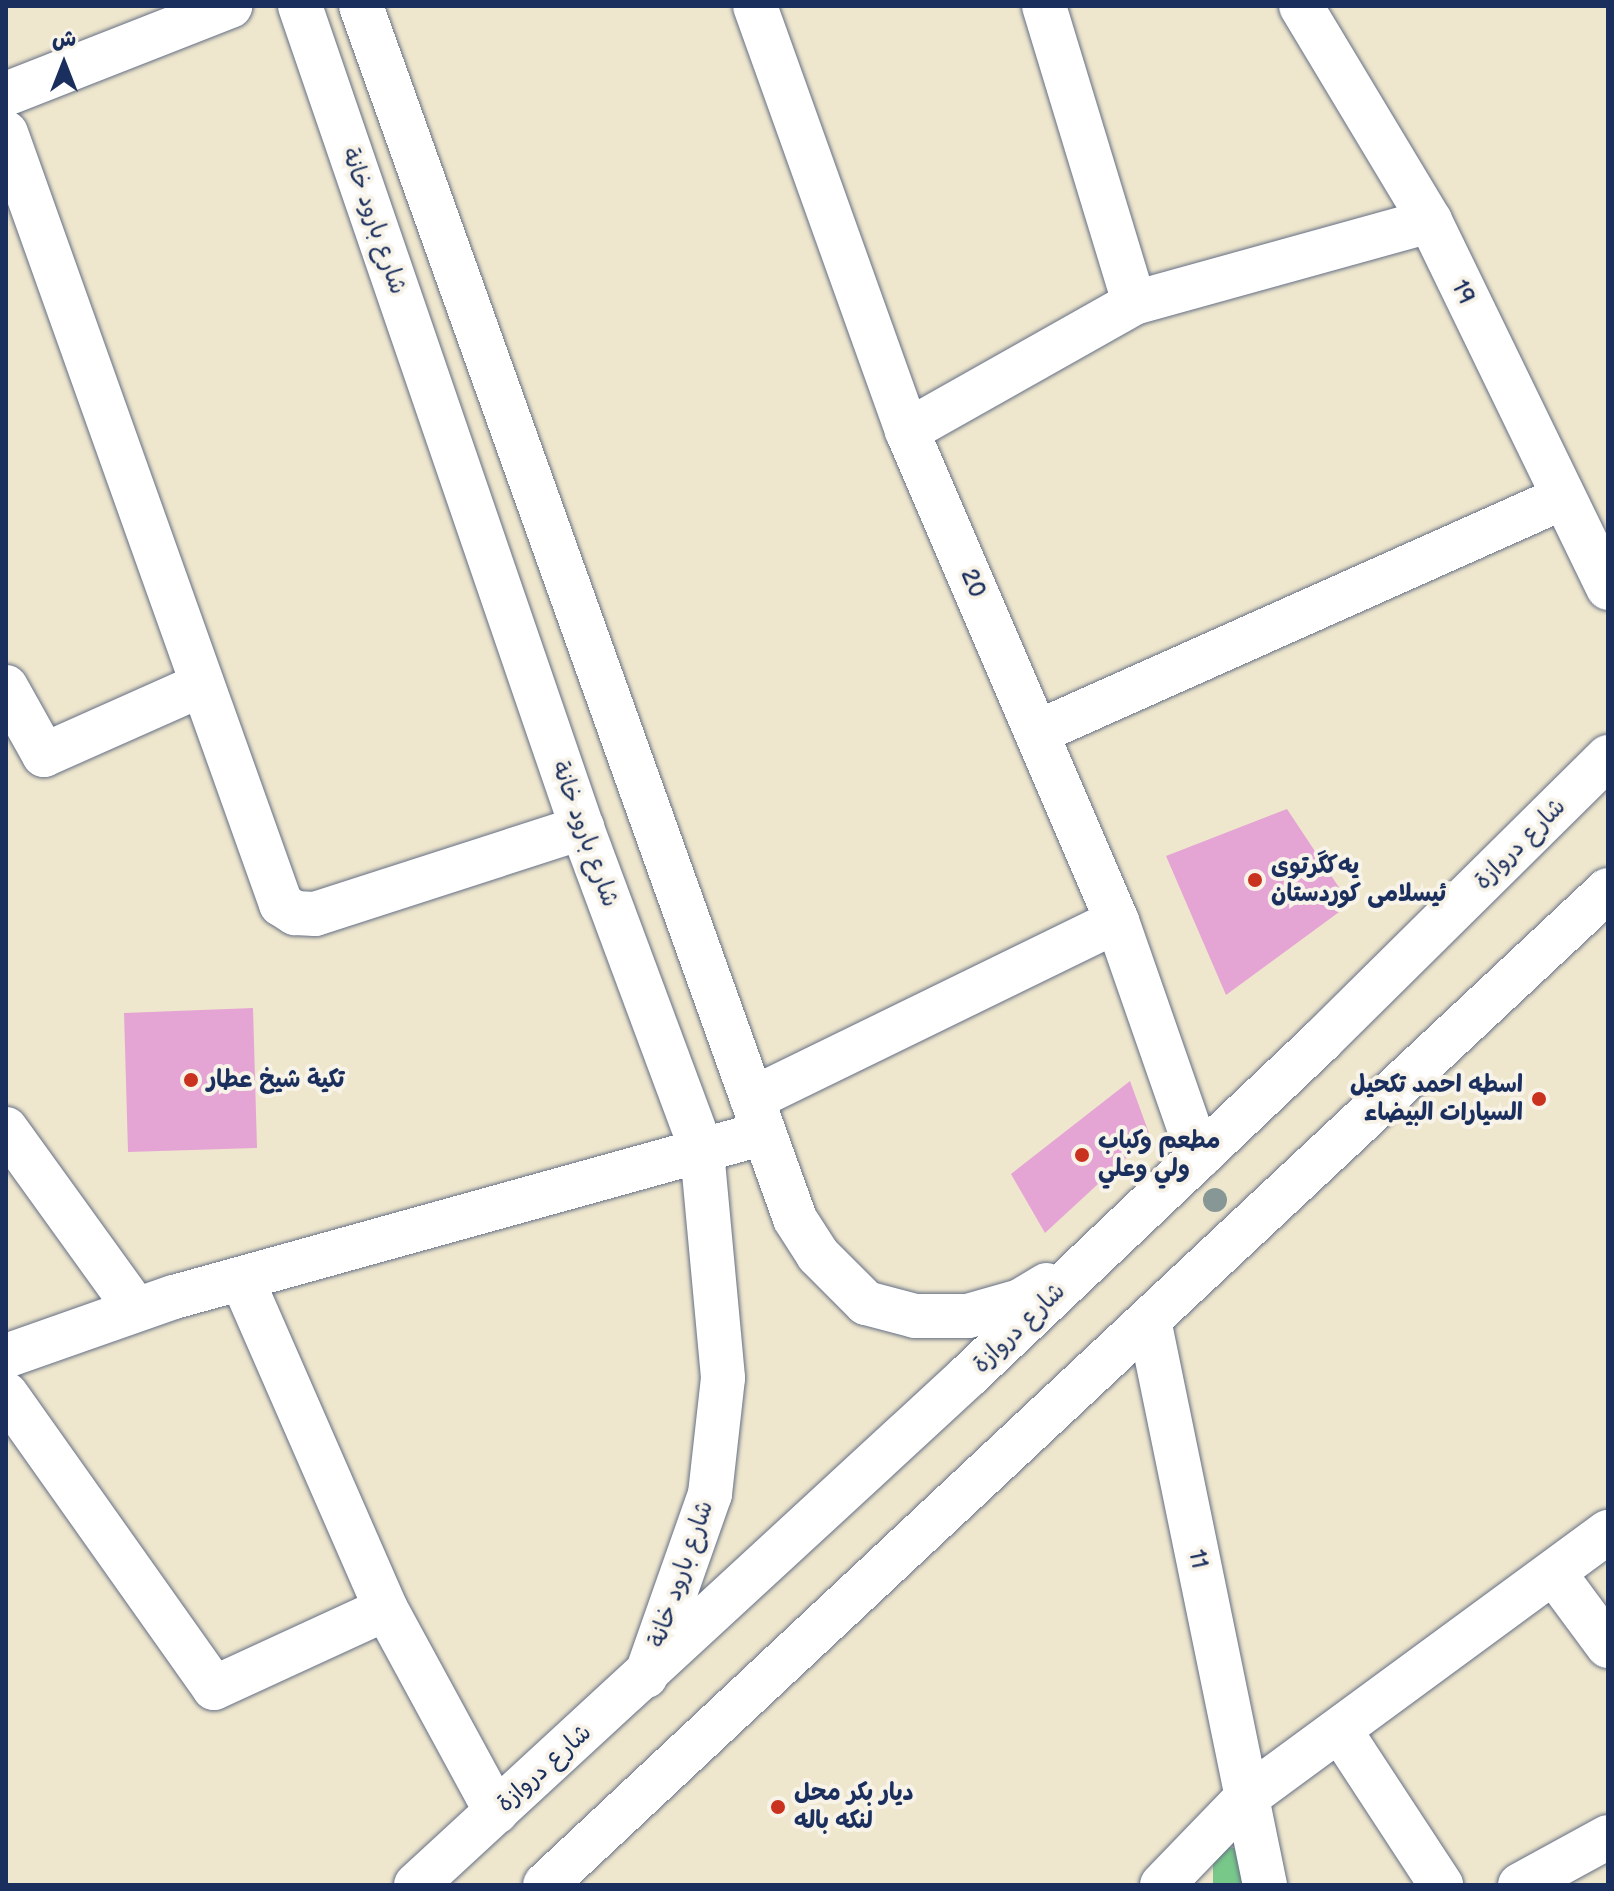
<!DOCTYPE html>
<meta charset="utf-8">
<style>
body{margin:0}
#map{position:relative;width:1614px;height:1891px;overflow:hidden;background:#efe7cd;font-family:"Balsamiq Sans","Playpen Sans Arabic",sans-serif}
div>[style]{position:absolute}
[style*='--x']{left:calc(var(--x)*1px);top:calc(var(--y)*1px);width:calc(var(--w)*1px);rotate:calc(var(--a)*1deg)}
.green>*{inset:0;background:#78c88a}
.building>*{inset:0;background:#e5a5d4}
.roads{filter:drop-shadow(0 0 2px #656f85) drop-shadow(0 0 2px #656f85)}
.minor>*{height:44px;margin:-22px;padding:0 22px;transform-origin:22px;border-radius:22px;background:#fff}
.major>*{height:44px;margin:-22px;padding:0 22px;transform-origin:22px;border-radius:22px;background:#fff}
.trees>*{width:24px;height:24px;margin:-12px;border-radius:50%;background:#879796}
.dots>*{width:22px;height:22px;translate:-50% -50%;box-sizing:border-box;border:4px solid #f7f3e8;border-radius:50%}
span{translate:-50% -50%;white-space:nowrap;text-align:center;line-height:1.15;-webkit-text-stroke:8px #f7f3e8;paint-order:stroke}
.street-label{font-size:24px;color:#1b2f5e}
.poi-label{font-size:24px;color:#1b2f5e;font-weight:700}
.left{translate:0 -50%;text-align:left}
.right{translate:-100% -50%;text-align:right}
.frame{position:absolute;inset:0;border:8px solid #1b2f5e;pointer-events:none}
.north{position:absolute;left:24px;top:24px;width:80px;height:80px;-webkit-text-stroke:6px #f7f3e8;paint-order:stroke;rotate:0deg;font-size:22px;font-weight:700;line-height:32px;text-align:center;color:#1b2f5e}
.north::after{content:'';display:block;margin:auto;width:28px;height:36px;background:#1b2f5e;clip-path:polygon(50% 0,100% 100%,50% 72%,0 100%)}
</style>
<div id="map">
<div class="green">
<div style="clip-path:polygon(1228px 1846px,1241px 1851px,1251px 1885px,1213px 1885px,1213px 1858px)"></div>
</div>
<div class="building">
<div style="clip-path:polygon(1287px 809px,1350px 904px,1226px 995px,1166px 856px)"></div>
<div style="clip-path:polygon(253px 1008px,257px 1148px,128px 1152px,124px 1013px)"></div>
<div style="clip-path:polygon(1130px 1081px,1150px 1136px,1045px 1233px,1011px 1174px)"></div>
</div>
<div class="roads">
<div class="minor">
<div style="--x:755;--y:6;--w:451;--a:70.3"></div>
<div style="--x:907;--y:431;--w:533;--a:66.8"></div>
<div style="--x:1117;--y:921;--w:250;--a:70.8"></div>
<div style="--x:1044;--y:6;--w:310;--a:73.1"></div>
<div style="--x:1301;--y:6;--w:251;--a:59"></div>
<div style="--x:1430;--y:221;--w:408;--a:64.1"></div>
<div style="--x:6;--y:94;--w:241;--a:-21.4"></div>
<div style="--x:6;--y:133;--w:819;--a:70.37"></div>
<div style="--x:281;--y:904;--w:17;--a:33"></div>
<div style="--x:295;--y:913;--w:20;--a:3"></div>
<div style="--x:315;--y:914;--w:281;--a:-17.9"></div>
<div style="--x:907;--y:431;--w:261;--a:-29.4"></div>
<div style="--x:1134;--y:303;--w:307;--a:-15.5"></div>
<div style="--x:6;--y:687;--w:78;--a:60.8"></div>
<div style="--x:44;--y:755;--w:170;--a:-24"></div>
<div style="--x:1038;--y:732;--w:574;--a:-24.06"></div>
<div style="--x:752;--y:1099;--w:406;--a:-26"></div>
<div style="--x:6;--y:1129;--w:222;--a:54.2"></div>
<div style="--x:1149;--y:1320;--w:577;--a:78.4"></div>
<div style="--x:6;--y:1356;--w:178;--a:-19.4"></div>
<div style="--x:174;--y:1297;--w:612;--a:-15.53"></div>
<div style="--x:6;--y:1394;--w:360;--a:54.7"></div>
<div style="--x:214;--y:1688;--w:189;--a:-24.7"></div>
<div style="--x:386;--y:1609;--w:359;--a:-113.6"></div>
<div style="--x:1554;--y:1573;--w:91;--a:53.5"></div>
<div style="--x:386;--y:1609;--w:231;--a:61.5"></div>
<div style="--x:1341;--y:1732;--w:183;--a:56.8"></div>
<div style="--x:1162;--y:1885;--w:122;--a:-46"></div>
<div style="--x:1247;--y:1797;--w:448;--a:-36.3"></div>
<div style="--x:1520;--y:1885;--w:100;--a:-28.6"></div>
</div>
<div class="major">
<div style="--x:300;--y:6;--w:869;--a:71.06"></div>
<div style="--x:582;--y:828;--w:345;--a:69.6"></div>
<div style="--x:702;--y:1151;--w:228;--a:84.7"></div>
<div style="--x:723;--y:1378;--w:117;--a:96.4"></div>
<div style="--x:710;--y:1494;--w:193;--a:109.4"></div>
<div style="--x:361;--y:6;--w:1288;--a:70.31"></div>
<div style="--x:795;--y:1219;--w:43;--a:57.4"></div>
<div style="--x:818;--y:1255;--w:68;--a:45"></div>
<div style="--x:866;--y:1303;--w:51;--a:14.9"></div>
<div style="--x:915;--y:1316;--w:53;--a:0"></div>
<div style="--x:968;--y:1316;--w:54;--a:-16.1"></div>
<div style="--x:1020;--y:1301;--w:31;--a:-31"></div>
<div style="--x:416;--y:1885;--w:751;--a:-42.68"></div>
<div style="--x:968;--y:1376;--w:487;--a:-43.5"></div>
<div style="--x:1321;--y:1041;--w:404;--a:-44.7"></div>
<div style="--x:545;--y:1885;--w:1456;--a:-43.11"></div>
</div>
</div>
<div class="trees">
<div style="left:1215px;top:1200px"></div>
</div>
<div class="dots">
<div style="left:1255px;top:880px;background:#c8321e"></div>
<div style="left:191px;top:1080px;background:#c8321e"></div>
<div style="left:1539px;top:1099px;background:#c8321e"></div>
<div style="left:1082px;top:1155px;background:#c8321e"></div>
<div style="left:778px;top:1807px;background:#c8321e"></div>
</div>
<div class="street-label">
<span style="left:374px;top:221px;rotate:71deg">شارع بارود خانة</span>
<span style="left:1463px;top:292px;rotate:64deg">19</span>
<span style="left:973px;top:583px;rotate:67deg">20</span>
<span style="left:585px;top:834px;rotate:70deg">شارع بارود خانة</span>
<span style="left:1520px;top:844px;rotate:-45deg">شارع دروازة</span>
<span style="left:1019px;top:1328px;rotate:-44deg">شارع دروازة</span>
<span style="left:1198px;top:1559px;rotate:78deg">11</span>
<span style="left:681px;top:1574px;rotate:-71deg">شارع بارود خانة</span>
<span style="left:544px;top:1768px;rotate:-42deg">شارع دروازة</span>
</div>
<div class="poi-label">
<span class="left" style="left:1271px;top:880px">یەکگرتوی<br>ئیسلامی کوردستان</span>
<span class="left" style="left:207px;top:1080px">تكية شيخ عطار</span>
<span class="right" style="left:1523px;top:1099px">اسطه احمد تكحيل<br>السيارات البيضاء</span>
<span class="left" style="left:1098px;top:1155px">مطعم وكباب<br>ولي وعلي</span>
<span class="left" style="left:794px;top:1807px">ديار بكر محل<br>لنكه باله</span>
</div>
<div class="frame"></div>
<div class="north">ش</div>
</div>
